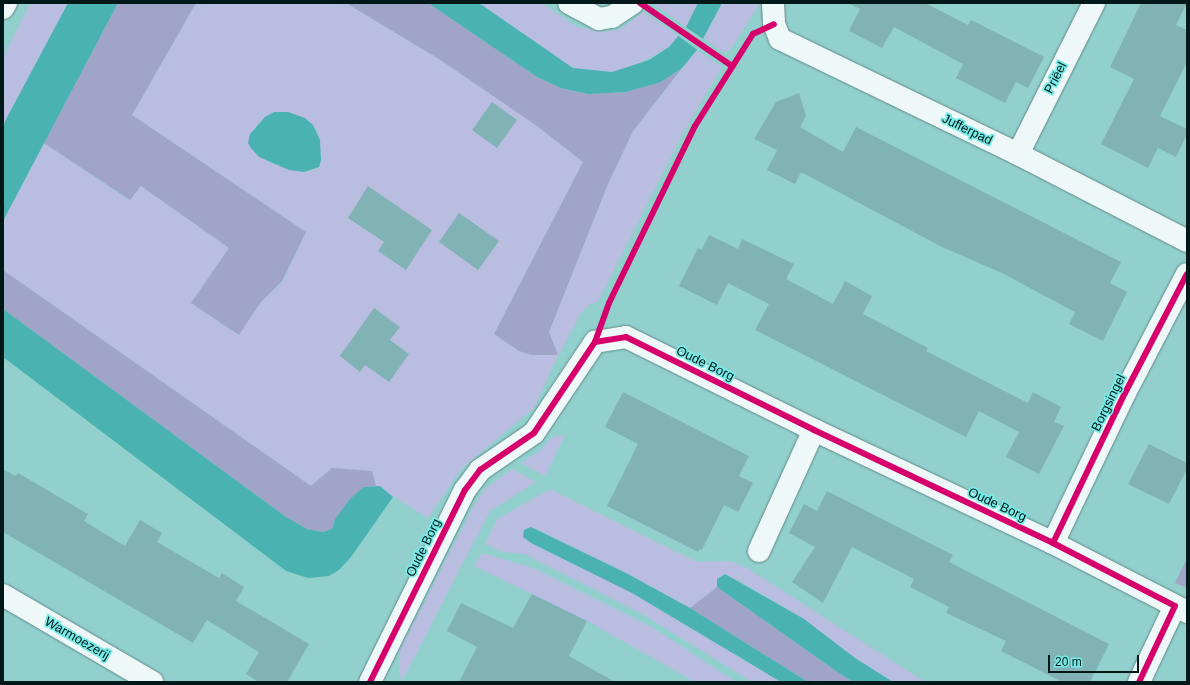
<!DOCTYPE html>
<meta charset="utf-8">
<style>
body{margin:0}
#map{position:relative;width:1190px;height:685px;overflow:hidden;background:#92d0ce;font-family:Arial,sans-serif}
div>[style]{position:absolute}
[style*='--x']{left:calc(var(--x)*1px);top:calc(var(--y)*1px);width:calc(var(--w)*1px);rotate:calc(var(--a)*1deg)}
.green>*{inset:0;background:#b9bee1}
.forest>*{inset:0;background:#a0a5c7}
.water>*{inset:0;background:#4ab3b1}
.pier>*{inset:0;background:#92d0ce}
.building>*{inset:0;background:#80b2b6}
.roads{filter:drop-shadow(0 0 1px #628b89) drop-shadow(0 0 1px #628b89)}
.minor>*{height:22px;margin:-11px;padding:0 11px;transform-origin:11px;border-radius:11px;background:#eff8f8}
.cycleway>*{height:6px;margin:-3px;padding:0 3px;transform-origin:3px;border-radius:3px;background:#d6006c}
span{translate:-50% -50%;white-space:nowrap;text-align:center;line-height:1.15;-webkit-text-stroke:3.5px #77ebe7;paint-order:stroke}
.street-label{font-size:13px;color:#001817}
.frame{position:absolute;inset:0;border:4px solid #001817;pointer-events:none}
.scale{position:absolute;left:1048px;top:655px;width:91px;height:18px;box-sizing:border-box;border:2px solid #001817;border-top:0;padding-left:5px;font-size:12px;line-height:14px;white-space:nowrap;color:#001817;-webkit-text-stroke:3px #77ebe7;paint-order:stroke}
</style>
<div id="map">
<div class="green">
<div style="clip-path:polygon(30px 3px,68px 3px,3px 125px,3px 58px)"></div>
<div style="clip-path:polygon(evenodd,196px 3px,346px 3px,439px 59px,537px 126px,583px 162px,494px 334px,519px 351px,531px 355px,558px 354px,549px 332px,608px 184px,633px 131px,697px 50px,722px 67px,682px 135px,598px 302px,590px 304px,581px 313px,552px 368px,535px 407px,461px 469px,428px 518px,376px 486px,372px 471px,332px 468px,311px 486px,3px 270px,3px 221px,44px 143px,129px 200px,141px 186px,229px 248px,191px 303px,238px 335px,260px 303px,283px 281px,306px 232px,132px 115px,196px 3px,305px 118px,317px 131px,321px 160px,319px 167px,312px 171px,271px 163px,251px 148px,305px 118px)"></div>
<div style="clip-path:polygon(479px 3px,542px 3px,577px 27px,604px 32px,620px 29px,643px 12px,679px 36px,669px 47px,633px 67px,612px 72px,591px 71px,573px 68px,559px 60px)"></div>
<div style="clip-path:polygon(652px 3px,698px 3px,686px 27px)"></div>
<div style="clip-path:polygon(722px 3px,760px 3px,732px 48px,724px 53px,704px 38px)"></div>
<div style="clip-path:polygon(565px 435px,545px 476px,521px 463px,541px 450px,552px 437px)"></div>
<div style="clip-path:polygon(512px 469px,536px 482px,490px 511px,402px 681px,399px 671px,400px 650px,474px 505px,485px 489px)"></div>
<div style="clip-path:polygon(550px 489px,697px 562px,729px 561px,747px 568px,925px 682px,893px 682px,855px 659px,804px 619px,736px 579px,717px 579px,717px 587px,690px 608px,626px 573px,531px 527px,523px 537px,632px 593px,781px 682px,752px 682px,642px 614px,524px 554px,502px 552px,485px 544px,497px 519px)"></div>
<div style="clip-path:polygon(482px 553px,533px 568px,650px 626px,736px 682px,695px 682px,587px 621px,474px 566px)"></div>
</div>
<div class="forest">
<div style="clip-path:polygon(118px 3px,196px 3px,132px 115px,306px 232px,282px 281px,260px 303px,239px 335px,191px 303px,229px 248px,141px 186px,130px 200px,44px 143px)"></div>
<div style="clip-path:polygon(346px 3px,428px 3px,537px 77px,561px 88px,588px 94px,626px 92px,661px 82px,682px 68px,633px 131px,608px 184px,549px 332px,558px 355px,531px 355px,519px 351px,494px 334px,583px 162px,537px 126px,439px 59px)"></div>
<div style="clip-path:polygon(3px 270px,311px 486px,332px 468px,372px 471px,376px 486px,364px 487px,335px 519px,332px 529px,323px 532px,307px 529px,286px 517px,3px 309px)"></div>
<div style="clip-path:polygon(1187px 558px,1187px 588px,1175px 583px)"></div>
<div style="clip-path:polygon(717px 587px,836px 671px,853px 682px,808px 682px,690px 608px)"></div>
</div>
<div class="water">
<div style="clip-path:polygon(68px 3px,118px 3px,3px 221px,3px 125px)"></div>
<div style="clip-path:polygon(428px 3px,479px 3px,573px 68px,612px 72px,649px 60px,669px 47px,686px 27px,698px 3px,722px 3px,697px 50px,682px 68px,661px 82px,626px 92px,588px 94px,561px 88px,537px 77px)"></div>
<div style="clip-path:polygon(274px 112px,288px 112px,305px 118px,313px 125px,320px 140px,321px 160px,319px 167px,304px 172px,289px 170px,259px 157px,251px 148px,248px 143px,250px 134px,265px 117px)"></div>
<div style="clip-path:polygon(3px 309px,286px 517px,307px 529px,323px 532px,332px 529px,335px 519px,350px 499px,364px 487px,380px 486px,393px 497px,351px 557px,339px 570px,329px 576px,308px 578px,286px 571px,3px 357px)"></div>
<div style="clip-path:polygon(531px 527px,626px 573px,690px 608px,808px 682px,781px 682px,632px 593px,531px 543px,523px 537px,524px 530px)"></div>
<div style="clip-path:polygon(725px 574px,804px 619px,855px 658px,893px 682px,853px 682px,836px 671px,717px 587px,717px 579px)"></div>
</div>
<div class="pier">
<div style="clip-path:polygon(684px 26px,705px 40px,699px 51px,677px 35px)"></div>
</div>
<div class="building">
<div style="clip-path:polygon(848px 3px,925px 3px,968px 25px,971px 20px,1044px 57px,1028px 88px,1016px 82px,1005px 103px,956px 78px,963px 64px,894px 27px,882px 48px,849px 31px,860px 9px)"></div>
<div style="clip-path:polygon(1141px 3px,1187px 3px,1176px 25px,1187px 30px,1187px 62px,1160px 116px,1187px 129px,1187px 134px,1176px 157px,1158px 148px,1148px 168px,1101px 144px,1134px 79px,1110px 67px)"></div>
<div style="clip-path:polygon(799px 93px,806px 116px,800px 127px,843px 152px,856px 127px,1121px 262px,1110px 283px,1127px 292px,1103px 341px,1069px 324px,1075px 312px,1002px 273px,942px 247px,801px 172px,795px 184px,767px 170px,777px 150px,754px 139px,776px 102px)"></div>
<div style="clip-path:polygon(492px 102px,517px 120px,497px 148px,472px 130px)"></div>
<div style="clip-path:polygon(368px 186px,432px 230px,406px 270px,378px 251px,384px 242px,348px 218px)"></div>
<div style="clip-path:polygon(459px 213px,499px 241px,478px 270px,439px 242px)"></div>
<div style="clip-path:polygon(709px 235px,738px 249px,742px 239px,794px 264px,786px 279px,833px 304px,845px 281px,872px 296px,863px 314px,928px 348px,926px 351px,1028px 403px,1033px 392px,1061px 407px,1054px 422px,1064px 426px,1039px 474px,1006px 457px,1019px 432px,979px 411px,966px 437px,755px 330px,769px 304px,728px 283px,717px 305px,679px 286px,698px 248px,702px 250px)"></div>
<div style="clip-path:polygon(374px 308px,400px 327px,390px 340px,409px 354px,389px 382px,365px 365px,360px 372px,340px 356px)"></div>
<div style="clip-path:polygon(623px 392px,749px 456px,739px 476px,753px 483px,738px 512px,724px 505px,702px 550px,700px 549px,698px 552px,607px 506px,638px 444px,605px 427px)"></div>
<div style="clip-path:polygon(1149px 444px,1187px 463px,1187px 469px,1169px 504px,1128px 484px)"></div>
<div style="clip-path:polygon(3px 469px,15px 476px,18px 473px,88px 514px,84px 521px,125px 546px,140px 520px,162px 533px,157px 542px,219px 578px,222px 573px,244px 587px,236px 601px,309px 644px,287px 682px,259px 682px,246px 674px,259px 652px,207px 620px,193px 643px,3px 532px)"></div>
<div style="clip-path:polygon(827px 491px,953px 555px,949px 562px,1109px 644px,1090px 682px,1062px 682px,1001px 651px,1006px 641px,946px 613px,949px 607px,910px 587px,914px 579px,852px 547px,823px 603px,792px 582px,815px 547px,789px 533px,804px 504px,817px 511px)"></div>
<div style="clip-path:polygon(532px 594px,587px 621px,569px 656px,615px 682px,459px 682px,477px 647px,447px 631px,461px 603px,513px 628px)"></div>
</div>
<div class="roads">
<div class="minor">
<div style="--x:569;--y:3;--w:34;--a:28"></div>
<div style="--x:599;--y:19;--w:13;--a:-9"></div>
<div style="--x:612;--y:17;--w:25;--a:-34"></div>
<div style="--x:773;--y:3;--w:21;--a:87"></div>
<div style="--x:774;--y:24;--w:16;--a:68"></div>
<div style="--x:780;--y:39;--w:264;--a:25.8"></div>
<div style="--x:1018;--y:154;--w:190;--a:27.2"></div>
<div style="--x:3;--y:8;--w:6;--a:-59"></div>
<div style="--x:1018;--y:154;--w:169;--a:-63.3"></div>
<div style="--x:1053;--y:543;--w:166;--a:-64.4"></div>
<div style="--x:1125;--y:393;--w:134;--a:-62.5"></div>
<div style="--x:759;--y:551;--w:133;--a:-65.6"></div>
<div style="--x:3;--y:595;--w:173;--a:30.3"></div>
<div style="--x:370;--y:682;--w:214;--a:-63.7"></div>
<div style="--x:465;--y:490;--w:25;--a:-53"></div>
<div style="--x:480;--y:470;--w:65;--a:-34.4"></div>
<div style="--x:534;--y:433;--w:110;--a:-56.2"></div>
<div style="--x:595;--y:342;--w:31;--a:-9"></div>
<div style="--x:626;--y:337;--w:210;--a:26.3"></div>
<div style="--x:814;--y:430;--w:264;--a:25.3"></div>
<div style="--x:1053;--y:543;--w:151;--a:27.2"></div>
<div style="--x:1139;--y:682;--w:84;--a:-64.7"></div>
</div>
</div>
<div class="cycleway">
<div style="--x:640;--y:3;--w:112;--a:34.4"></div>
<div style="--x:595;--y:342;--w:41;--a:-70.3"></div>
<div style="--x:609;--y:303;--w:197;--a:-64.1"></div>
<div style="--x:695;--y:126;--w:109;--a:-57.8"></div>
<div style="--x:753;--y:34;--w:23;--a:-25"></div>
<div style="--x:1053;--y:543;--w:166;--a:-64.4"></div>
<div style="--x:1125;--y:393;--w:134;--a:-62.5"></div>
<div style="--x:370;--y:682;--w:214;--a:-63.7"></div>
<div style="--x:465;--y:490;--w:25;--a:-53"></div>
<div style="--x:480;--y:470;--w:65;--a:-34.4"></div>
<div style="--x:534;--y:433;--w:110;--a:-56.2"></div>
<div style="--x:595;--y:342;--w:31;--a:-9"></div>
<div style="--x:626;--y:337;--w:210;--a:26.3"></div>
<div style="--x:814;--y:430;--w:264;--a:25.3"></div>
<div style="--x:1053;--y:543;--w:137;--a:27.3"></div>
<div style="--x:1175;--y:606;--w:84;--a:115.3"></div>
</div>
<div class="street-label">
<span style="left:1056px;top:78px;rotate:-63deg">Priëel</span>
<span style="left:967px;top:130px;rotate:26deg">Jufferpad</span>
<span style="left:705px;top:364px;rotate:26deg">Oude Borg</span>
<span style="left:1109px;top:403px;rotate:-64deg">Borgsingel</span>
<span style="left:997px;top:505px;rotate:25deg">Oude Borg</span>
<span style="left:424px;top:548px;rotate:-64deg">Oude Borg</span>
<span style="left:77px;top:639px;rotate:30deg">Warmoezerij</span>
</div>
<div class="frame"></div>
<div class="scale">20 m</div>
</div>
